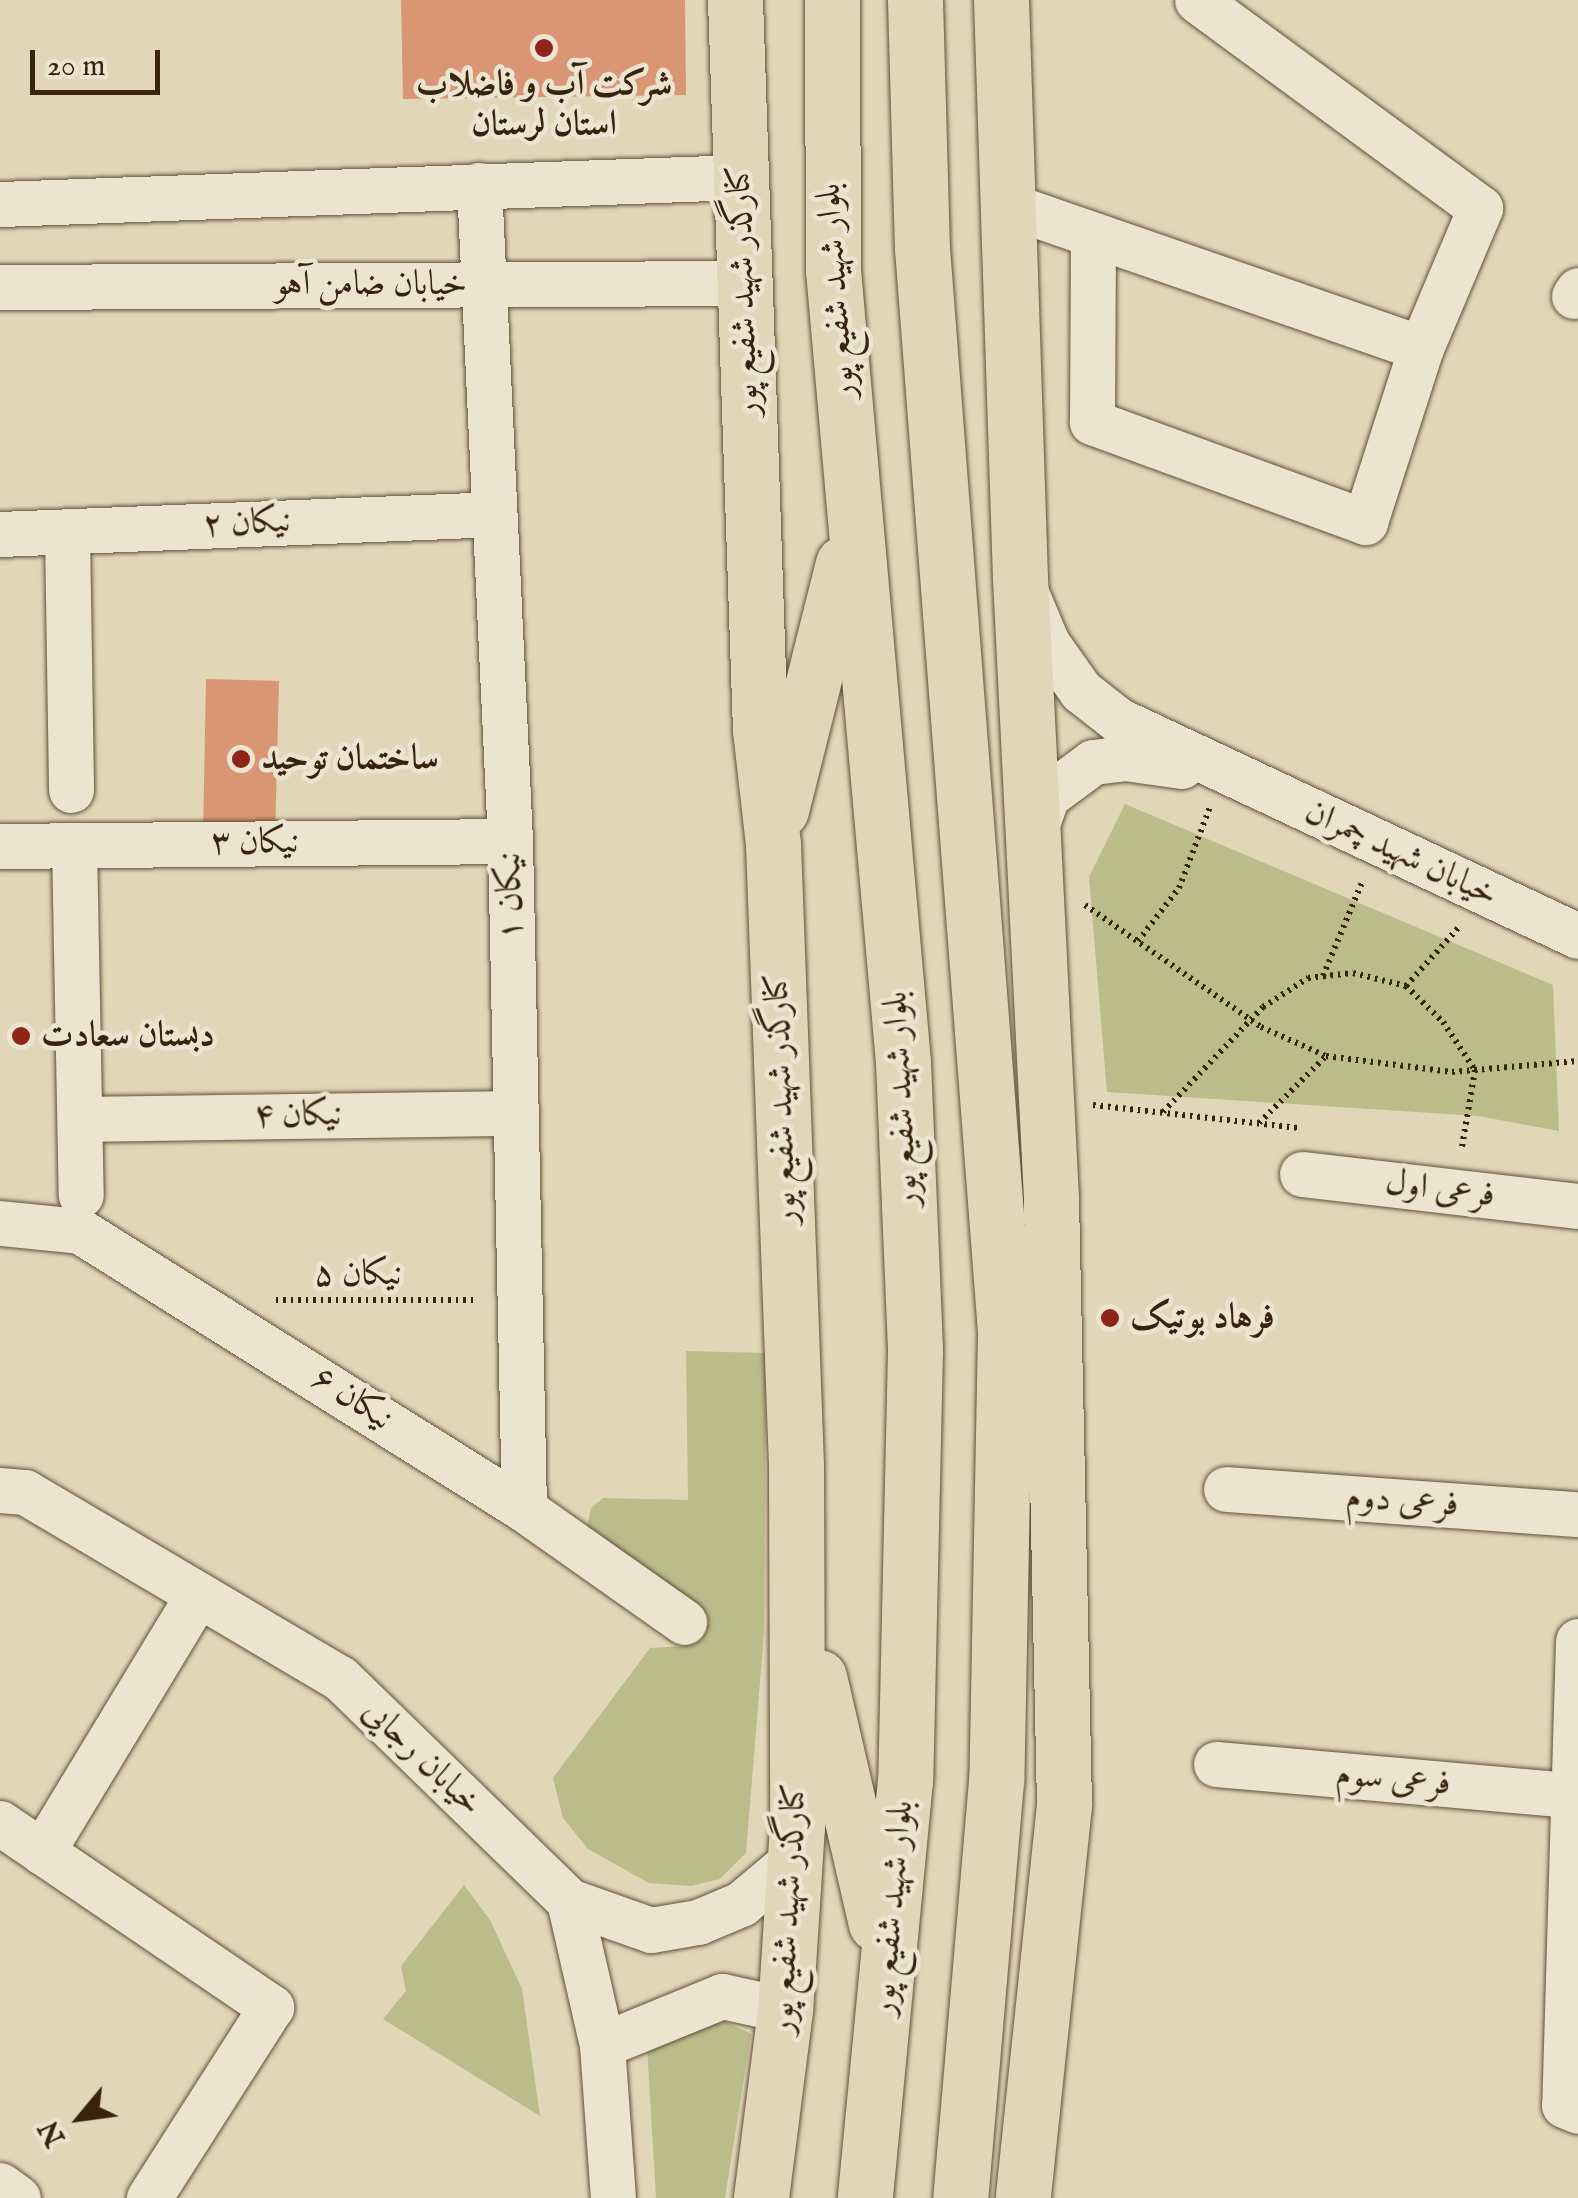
<!DOCTYPE html>
<meta charset="utf-8">
<style>
body{margin:0}
#map{position:relative;width:1578px;height:2198px;overflow:hidden;background:#e2d6b8;font-family:"IM FELL English",Amiri,serif}
div>[style]{position:absolute}
[style*='--x']{left:calc(var(--x)*1px);top:calc(var(--y)*1px);width:calc(var(--w)*1px);rotate:calc(var(--a)*1deg)}
.green>*{inset:0;background:#babc8a}
.building>*{inset:0;background:#d99675}
.path>*{height:6px;margin-top:-3px;transform-origin:0;background:repeating-linear-gradient(90deg,#37240a 0 2.5px,transparent 0 7.5px)}
.roads{filter:drop-shadow(0 0 2px #625036) drop-shadow(0 0 2px #625036)}
.minor>*{height:45px;margin:-22.5px;padding:0 22.5px;transform-origin:22.5px;border-radius:22.5px;background:#ece4d1}
.major>*{height:55px;margin:-27.5px;padding:0 27.5px;transform-origin:27.5px;border-radius:27.5px;background:#e2d6b8}
.dots>*{width:28px;height:28px;translate:-50% -50%;box-sizing:border-box;border:5px solid #ece4d1;border-radius:50%}
span{translate:-50% -50%;white-space:nowrap;text-align:center;line-height:1.15;-webkit-text-stroke:9px #ece4d1;paint-order:stroke}
.poi-label{font-size:35px;color:#37240a;font-weight:700}
.left{translate:0 -50%;text-align:left}
.street-label{font-size:35px;color:#37240a}
.north{position:absolute;left:30px;top:2068px;width:100px;height:100px;-webkit-text-stroke:8px #ece4d1;paint-order:stroke;rotate:241deg;font-size:28px;font-weight:700;line-height:40px;text-align:center;color:#37240a}
.north::after{content:'';display:block;margin:auto;width:35px;height:45px;background:#37240a;clip-path:polygon(50% 0,100% 100%,50% 72%,0 100%)}
.scale{position:absolute;left:30px;top:50px;width:130px;height:45px;box-sizing:border-box;border:5px solid #37240a;border-top:0;padding-left:12px;font-size:30px;line-height:35px;white-space:nowrap;color:#37240a;-webkit-text-stroke:8px #ece4d1;paint-order:stroke}
</style>
<div id="map">
<div class="green">
<div style="clip-path:polygon(1125px 804px,1553px 985px,1559px 1131px,1478px 1116px,1107px 1092px,1089px 877px)"></div>
<div style="clip-path:polygon(686px 1351px,766px 1353px,764px 1633px,746px 1853px,720px 1879px,691px 1886px,649px 1883px,588px 1849px,563px 1818px,553px 1778px,650px 1648px,685px 1646px,701px 1607px,672px 1594px,587px 1527px,591px 1508px,603px 1498px,688px 1500px)"></div>
<div style="clip-path:polygon(464px 1885px,490px 1920px,522px 1989px,540px 2116px,383px 2019px,406px 1991px,401px 1966px)"></div>
<div style="clip-path:polygon(717px 2018px,751px 2034px,725px 2198px,656px 2198px,647px 2046px)"></div>
</div>
<div class="building">
<div style="clip-path:polygon(401px 0,685px 0,686px 95px,403px 99px)"></div>
<div style="clip-path:polygon(206px 679px,279px 681px,275px 838px,203px 837px)"></div>
</div>
<div class="path">
<div style="--x:1085;--y:905;--w:214;--a:34.7"></div>
<div style="--x:1261;--y:1027;--w:71;--a:24"></div>
<div style="--x:1326;--y:1056;--w:127;--a:7.2"></div>
<div style="--x:1452;--y:1072;--w:126;--a:-5"></div>
<div style="--x:1138;--y:941;--w:67;--a:-52.3"></div>
<div style="--x:1179;--y:888;--w:87;--a:-69.1"></div>
<div style="--x:1323;--y:976;--w:104;--a:-67.4"></div>
<div style="--x:1406;--y:986;--w:79;--a:-48.1"></div>
<div style="--x:1093;--y:1105;--w:207;--a:6.4"></div>
<div style="--x:1163;--y:1112;--w:145;--a:-46.4"></div>
<div style="--x:1263;--y:1007;--w:54;--a:-32.8"></div>
<div style="--x:1308;--y:978;--w:45;--a:-6.3"></div>
<div style="--x:1353;--y:973;--w:55;--a:13.8"></div>
<div style="--x:1406;--y:986;--w:52;--a:44.2"></div>
<div style="--x:1443;--y:1022;--w:58;--a:56.3"></div>
<div style="--x:1475;--y:1070;--w:78;--a:99.6"></div>
<div style="--x:1259;--y:1123;--w:95;--a:-45"></div>
<div style="--x:276;--y:1300;--w:202;--a:0"></div>
</div>
<div class="roads">
<div class="minor">
<div style="--x:479;--y:185;--w:657;--a:87.29"></div>
<div style="--x:510;--y:841;--w:668;--a:88.8"></div>
<div style="--x:0;--y:204;--w:739;--a:-2.09"></div>
<div style="--x:1008;--y:205;--w:437;--a:19.1"></div>
<div style="--x:1421;--y:348;--w:152;--a:-67.1"></div>
<div style="--x:1480;--y:208;--w:351;--a:-143.7"></div>
<div style="--x:1093;--y:235;--w:187;--a:90.3"></div>
<div style="--x:1092;--y:422;--w:291;--a:20.1"></div>
<div style="--x:1365;--y:522;--w:183;--a:-72.2"></div>
<div style="--x:0;--y:287;--w:743;--a:-0.31"></div>
<div style="--x:1574;--y:296;--w:7;--a:-56"></div>
<div style="--x:67;--y:532;--w:258;--a:89.1"></div>
<div style="--x:0;--y:534;--w:494;--a:-2.3"></div>
<div style="--x:1026;--y:593;--w:54;--a:67.2"></div>
<div style="--x:1047;--y:643;--w:59;--a:54.7"></div>
<div style="--x:1081;--y:691;--w:47;--a:38.1"></div>
<div style="--x:1118;--y:720;--w:508;--a:25.15"></div>
<div style="--x:1033;--y:835;--w:41;--a:-70.3"></div>
<div style="--x:1047;--y:796;--w:57;--a:-36.5"></div>
<div style="--x:1093;--y:762;--w:32;--a:-7"></div>
<div style="--x:1125;--y:758;--w:57;--a:8.1"></div>
<div style="--x:74;--y:845;--w:350;--a:88.9"></div>
<div style="--x:0;--y:846;--w:510;--a:-0.56"></div>
<div style="--x:81;--y:1119;--w:434;--a:-0.8"></div>
<div style="--x:1302;--y:1174;--w:278;--a:6.6"></div>
<div style="--x:0;--y:1223;--w:80;--a:5.7"></div>
<div style="--x:80;--y:1231;--w:524;--a:32.05"></div>
<div style="--x:524;--y:1509;--w:196;--a:35.2"></div>
<div style="--x:1226;--y:1489;--w:353;--a:4.1"></div>
<div style="--x:0;--y:1490;--w:25;--a:5"></div>
<div style="--x:25;--y:1492;--w:366;--a:30.6"></div>
<div style="--x:340;--y:1678;--w:320;--a:44.2"></div>
<div style="--x:569;--y:1901;--w:148;--a:77.1"></div>
<div style="--x:602;--y:2045;--w:153;--a:85.9"></div>
<div style="--x:1578;--y:1641;--w:464;--a:91.7"></div>
<div style="--x:1564;--y:2105;--w:15;--a:23"></div>
<div style="--x:1216;--y:1764;--w:354;--a:5"></div>
<div style="--x:0;--y:1823;--w:328;--a:34.2"></div>
<div style="--x:271;--y:2007;--w:227;--a:122.6"></div>
<div style="--x:42;--y:1852;--w:301;--a:-58.8"></div>
<div style="--x:569;--y:1901;--w:87;--a:19.5"></div>
<div style="--x:651;--y:1930;--w:48;--a:-9.7"></div>
<div style="--x:698;--y:1922;--w:47;--a:-22.7"></div>
<div style="--x:741;--y:1904;--w:68;--a:-40.2"></div>
<div style="--x:602;--y:2045;--w:130;--a:-22.2"></div>
<div style="--x:722;--y:1996;--w:65;--a:12.5"></div>
<div style="--x:0;--y:2185;--w:22;--a:36"></div>
</div>
<div class="major">
<div style="--x:735;--y:0;--w:730;--a:88.04"></div>
<div style="--x:760;--y:730;--w:115;--a:83.5"></div>
<div style="--x:773;--y:844;--w:622;--a:87.88"></div>
<div style="--x:796;--y:1466;--w:360;--a:89.8"></div>
<div style="--x:797;--y:1826;--w:184;--a:93.7"></div>
<div style="--x:785;--y:2010;--w:190;--a:97.3"></div>
<div style="--x:832;--y:0;--w:270;--a:89.8"></div>
<div style="--x:833;--y:270;--w:795;--a:84.95"></div>
<div style="--x:903;--y:1062;--w:288;--a:87.6"></div>
<div style="--x:915;--y:1350;--w:430;--a:91.3"></div>
<div style="--x:905;--y:1780;--w:420;--a:95.5"></div>
<div style="--x:915;--y:0;--w:248;--a:88.4"></div>
<div style="--x:922;--y:248;--w:1087;--a:85.62"></div>
<div style="--x:1005;--y:1332;--w:449;--a:91.1"></div>
<div style="--x:996;--y:1781;--w:419;--a:94.9"></div>
<div style="--x:1001;--y:0;--w:578;--a:88.12"></div>
<div style="--x:1020;--y:578;--w:622;--a:87.14"></div>
<div style="--x:1051;--y:1199;--w:606;--a:88.77"></div>
<div style="--x:1064;--y:1805;--w:395;--a:96"></div>
<div style="--x:781;--y:810;--w:254;--a:-75.9"></div>
<div style="--x:819;--y:1677;--w:253;--a:77"></div>
</div>
</div>
<div class="dots">
<div style="left:544px;top:48px;background:#8f2418"></div>
<div style="left:241px;top:759px;background:#8f2418"></div>
<div style="left:21px;top:1036px;background:#8f2418"></div>
<div style="left:1110px;top:1318px;background:#8f2418"></div>
</div>
<div class="poi-label">
<span style="left:544px;top:105px">شرکت آب و فاضلاب<br>استان لرستان</span>
<span class="left" style="left:261px;top:759px">ساختمان توحید</span>
<span class="left" style="left:41px;top:1036px">دبستان سعادت</span>
<span class="left" style="left:1130px;top:1318px">فرهاد بوتیک</span>
</div>
<div class="street-label">
<span style="left:371px;top:285px">خیابان ضامن آهو</span>
<span style="left:744px;top:291px;rotate:-92deg">کنارگذر شهید شفیع پور</span>
<span style="left:837px;top:291px;rotate:-94deg">بلوار شهید شفیع پور</span>
<span style="left:247px;top:524px;rotate:-3deg">نیکان ۲</span>
<span style="left:255px;top:843px">نیکان ۳</span>
<span style="left:1401px;top:854px;rotate:25deg">خیابان شهید چمران</span>
<span style="left:511px;top:896px;rotate:-91deg">نیکان ۱</span>
<span style="left:782px;top:1099px;rotate:-92deg">کنارگذر شهید شفیع پور</span>
<span style="left:902px;top:1099px;rotate:-93deg">بلوار شهید شفیع پور</span>
<span style="left:298px;top:1116px;rotate:-1deg">نیکان ۴</span>
<span style="left:1440px;top:1190px;rotate:7deg">فرعی اول</span>
<span style="left:358px;top:1275px">نیکان ۵</span>
<span style="left:352px;top:1399px;rotate:33deg">نیکان ۶</span>
<span style="left:1402px;top:1502px;rotate:4deg">فرعی دوم</span>
<span style="left:422px;top:1758px;rotate:44deg">خیابان رجایی</span>
<span style="left:1393px;top:1780px;rotate:5deg">فرعی سوم</span>
<span style="left:893px;top:1908px;rotate:-85deg">بلوار شهید شفیع پور</span>
<span style="left:789px;top:1909px;rotate:-87deg">کنارگذر شهید شفیع پور</span>
</div>
<div class="north">N</div>
<div class="scale">20 m</div>
</div>
